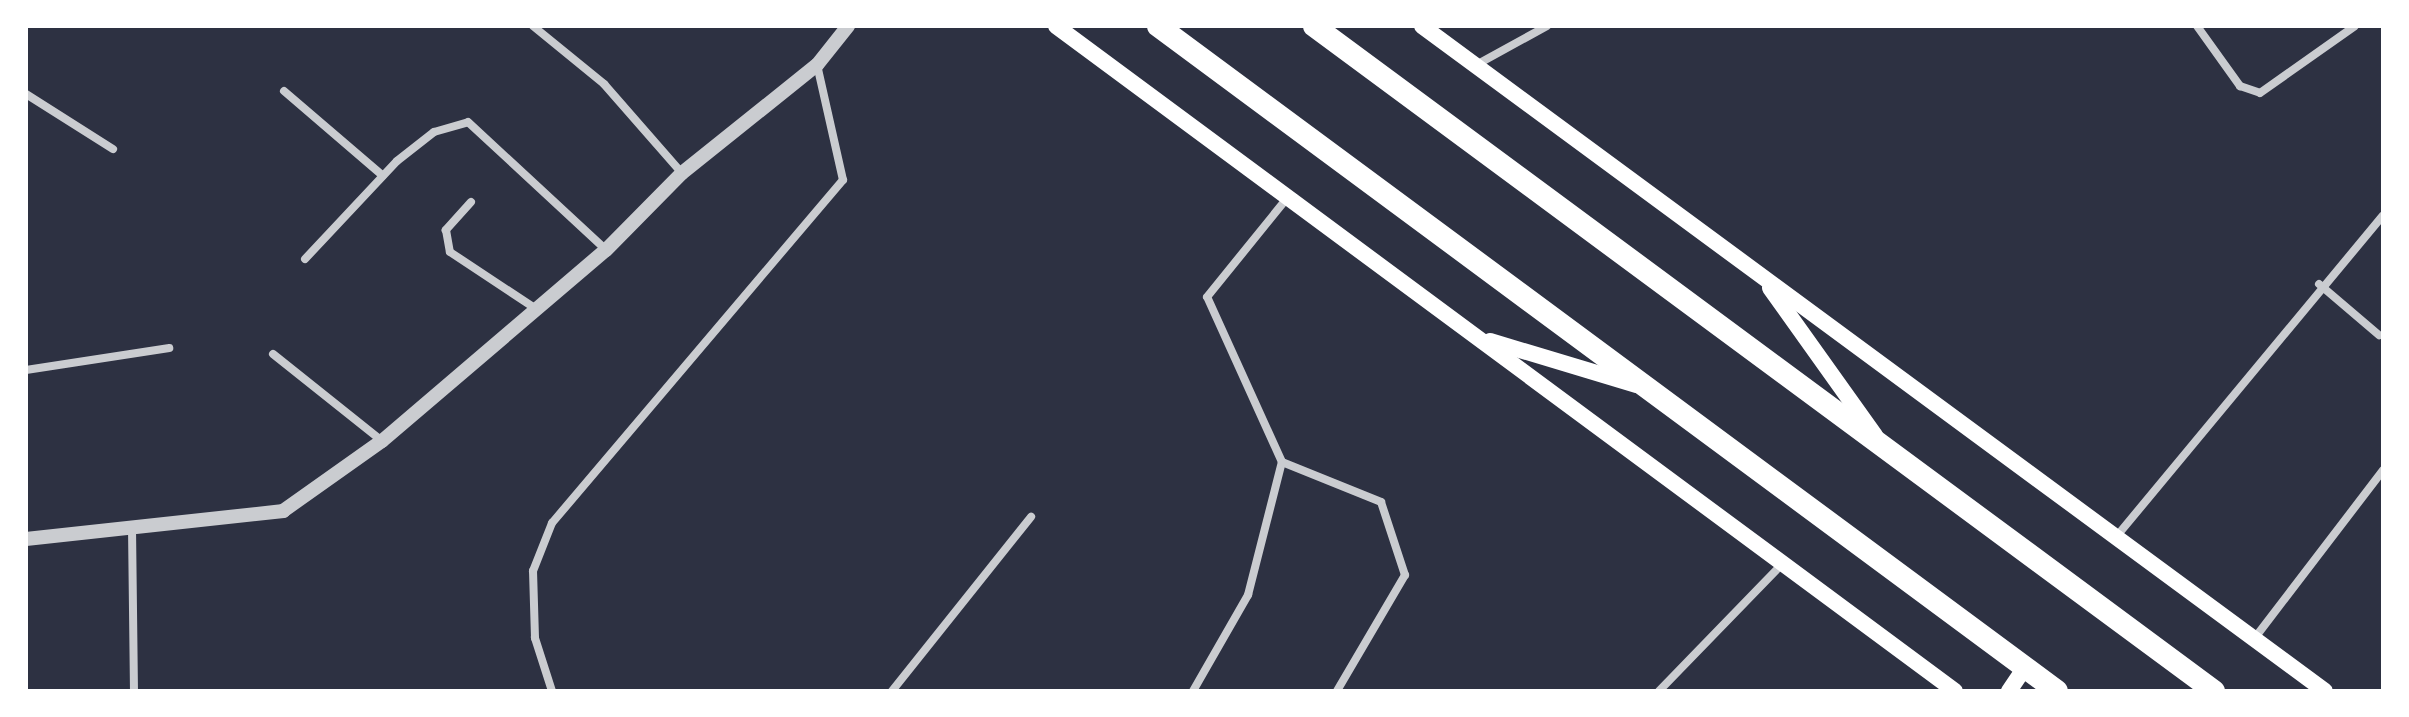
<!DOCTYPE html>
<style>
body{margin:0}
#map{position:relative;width:2409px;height:717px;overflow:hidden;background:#2d3142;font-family:"IBM Plex Sans",sans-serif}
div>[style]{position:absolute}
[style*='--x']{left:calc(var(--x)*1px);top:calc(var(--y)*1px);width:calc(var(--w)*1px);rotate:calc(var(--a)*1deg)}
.minor>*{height:8px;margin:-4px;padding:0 4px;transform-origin:4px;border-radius:4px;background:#caccd0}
.tertiary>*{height:14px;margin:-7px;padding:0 7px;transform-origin:7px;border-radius:7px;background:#caccd0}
.secondary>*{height:16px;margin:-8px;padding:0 8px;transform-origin:8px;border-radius:8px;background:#fff}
.trunk>*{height:22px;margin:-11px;padding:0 11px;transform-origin:11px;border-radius:11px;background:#fff}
span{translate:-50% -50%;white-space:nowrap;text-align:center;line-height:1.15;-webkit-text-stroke:7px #fff;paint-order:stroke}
.frame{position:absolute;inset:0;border:28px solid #fff;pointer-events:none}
</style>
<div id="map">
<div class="minor">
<div style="--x:533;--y:26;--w:92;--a:39.2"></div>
<div style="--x:604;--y:84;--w:118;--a:48.8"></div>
<div style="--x:2197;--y:26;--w:74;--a:54.4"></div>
<div style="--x:2240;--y:86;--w:21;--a:19"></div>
<div style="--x:2260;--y:93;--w:116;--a:-35.2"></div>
<div style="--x:1476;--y:65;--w:81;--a:-28.8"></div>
<div style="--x:284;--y:91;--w:130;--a:40.6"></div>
<div style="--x:26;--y:94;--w:103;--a:32.3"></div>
<div style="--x:471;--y:202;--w:38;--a:132"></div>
<div style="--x:446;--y:230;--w:22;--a:80"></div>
<div style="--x:450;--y:252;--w:100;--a:33.5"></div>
<div style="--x:305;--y:259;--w:134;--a:-46.8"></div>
<div style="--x:397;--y:161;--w:47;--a:-38.1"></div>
<div style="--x:434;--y:132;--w:35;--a:-16"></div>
<div style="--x:468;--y:122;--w:188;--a:42.8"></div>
<div style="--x:2319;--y:284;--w:79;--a:40.4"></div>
<div style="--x:273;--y:354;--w:139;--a:38.6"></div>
<div style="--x:26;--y:370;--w:145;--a:-8.7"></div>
<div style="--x:1282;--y:462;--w:107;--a:22"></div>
<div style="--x:1381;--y:502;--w:77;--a:71.8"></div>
<div style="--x:1405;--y:575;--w:134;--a:120.4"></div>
<div style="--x:132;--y:528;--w:163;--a:89.3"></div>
<div style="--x:2116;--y:537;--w:418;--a:-50.3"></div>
<div style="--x:2254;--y:639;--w:213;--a:-52.6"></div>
<div style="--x:552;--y:691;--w:56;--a:-107.8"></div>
<div style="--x:535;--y:638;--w:67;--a:-91.7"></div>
<div style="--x:533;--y:571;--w:52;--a:-68.4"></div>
<div style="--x:552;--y:523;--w:450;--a:-49.7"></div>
<div style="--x:843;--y:180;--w:118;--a:-102.7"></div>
<div style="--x:892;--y:691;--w:223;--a:-51.4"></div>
<div style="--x:1193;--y:691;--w:111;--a:-60.2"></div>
<div style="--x:1248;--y:595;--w:137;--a:-75.7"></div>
<div style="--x:1282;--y:462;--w:181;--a:-114.4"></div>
<div style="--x:1207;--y:297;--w:129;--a:-51"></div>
<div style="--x:1659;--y:691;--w:178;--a:-45.9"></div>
</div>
<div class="tertiary">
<div style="--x:26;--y:539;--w:259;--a:-6.2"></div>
<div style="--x:283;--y:511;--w:121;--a:-35.3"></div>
<div style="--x:382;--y:441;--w:294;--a:-40.5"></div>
<div style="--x:606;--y:250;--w:108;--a:-45.4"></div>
<div style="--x:682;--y:173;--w:173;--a:-38.7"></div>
<div style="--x:817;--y:65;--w:50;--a:-51.5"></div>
</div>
<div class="secondary">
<div style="--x:1056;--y:26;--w:1118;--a:36.49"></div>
<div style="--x:1422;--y:26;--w:1121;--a:36.37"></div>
<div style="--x:1770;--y:288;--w:181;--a:54.5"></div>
<div style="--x:1490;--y:341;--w:153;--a:16.7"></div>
<div style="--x:2009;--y:691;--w:29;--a:-56"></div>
</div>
<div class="trunk">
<div style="--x:1158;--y:26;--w:1118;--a:36.49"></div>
<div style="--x:1314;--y:26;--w:1119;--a:36.46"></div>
</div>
<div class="frame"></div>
</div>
